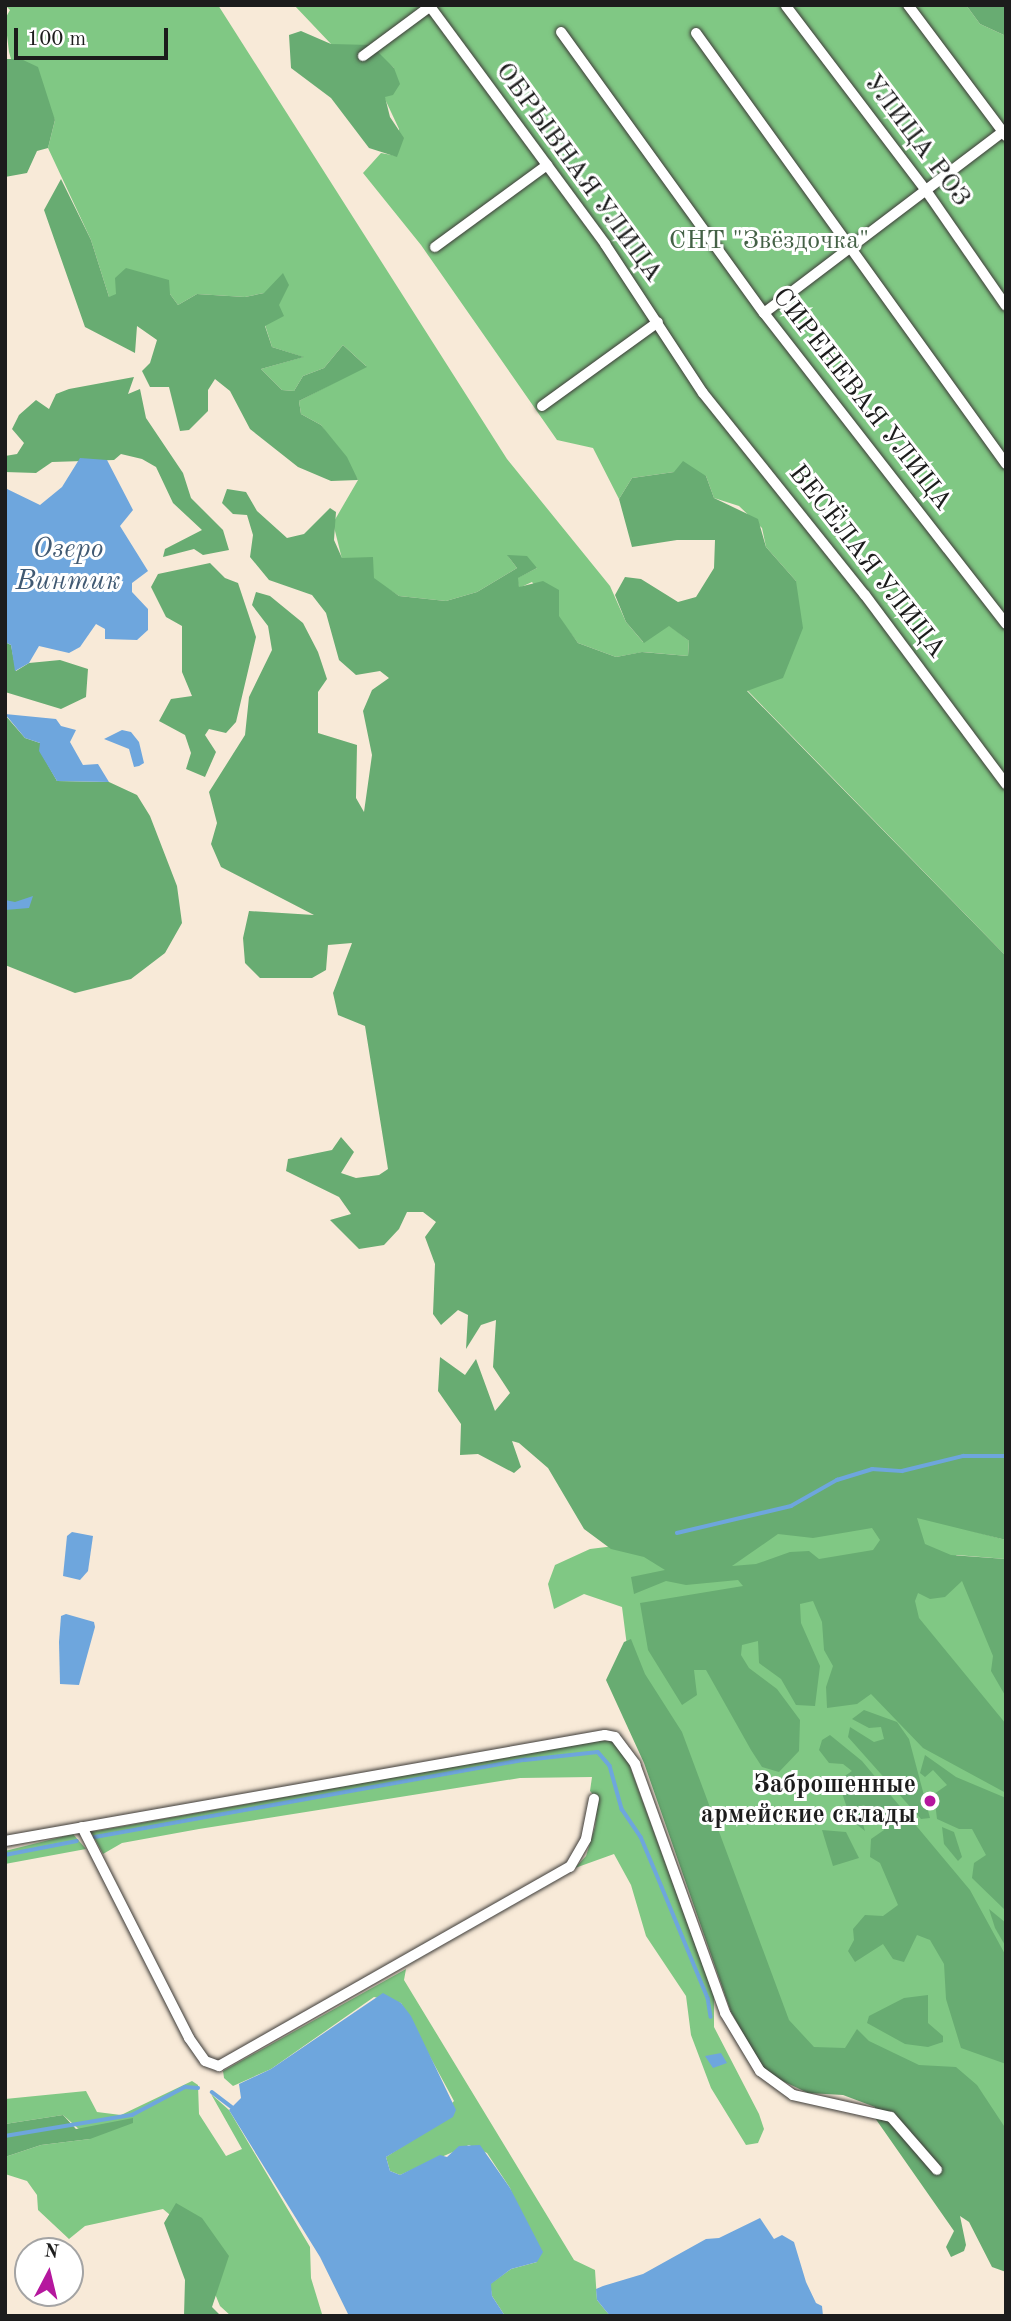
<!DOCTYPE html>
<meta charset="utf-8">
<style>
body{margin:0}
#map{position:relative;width:1011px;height:2321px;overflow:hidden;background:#f8ead8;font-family:"Old Standard TT",serif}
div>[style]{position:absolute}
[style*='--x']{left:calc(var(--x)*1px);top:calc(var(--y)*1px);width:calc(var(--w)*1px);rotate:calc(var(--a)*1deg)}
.green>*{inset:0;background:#80c884}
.forest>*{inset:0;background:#68ac72}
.water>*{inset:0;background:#6ea6dd}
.stream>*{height:3.5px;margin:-1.75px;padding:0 1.75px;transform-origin:1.75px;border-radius:1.75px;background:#6ea6dd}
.roads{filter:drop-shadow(0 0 2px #3d3b38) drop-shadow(0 0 2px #3d3b38)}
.minor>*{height:10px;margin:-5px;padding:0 5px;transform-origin:5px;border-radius:5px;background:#fff}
.dots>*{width:19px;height:19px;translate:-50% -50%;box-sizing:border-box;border:4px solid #fff;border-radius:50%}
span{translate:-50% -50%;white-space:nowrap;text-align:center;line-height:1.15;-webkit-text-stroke:6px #fff;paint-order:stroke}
.street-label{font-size:26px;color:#1c1c1c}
.park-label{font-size:26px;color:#446146}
.poi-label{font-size:26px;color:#1c1c1c;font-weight:700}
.right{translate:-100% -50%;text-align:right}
.water-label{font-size:28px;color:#415a73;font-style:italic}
.frame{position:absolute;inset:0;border:7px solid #1c1c1c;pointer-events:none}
.north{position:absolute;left:14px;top:2237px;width:70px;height:70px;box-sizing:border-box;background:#fff;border:2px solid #a4a4a4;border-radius:50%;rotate:7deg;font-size:19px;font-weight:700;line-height:28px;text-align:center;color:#1c1c1c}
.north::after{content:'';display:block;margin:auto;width:24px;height:32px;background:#b5179e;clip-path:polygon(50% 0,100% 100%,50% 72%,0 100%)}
.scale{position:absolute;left:14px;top:28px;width:154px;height:32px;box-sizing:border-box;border:4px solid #1c1c1c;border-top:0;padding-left:9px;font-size:21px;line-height:24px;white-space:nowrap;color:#1c1c1c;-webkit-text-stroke:5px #fff;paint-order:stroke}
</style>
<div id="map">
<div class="green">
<div style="clip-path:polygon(5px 5px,218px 5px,507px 459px,610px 586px,626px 622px,643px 642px,669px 625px,689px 641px,688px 656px,643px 652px,616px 657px,578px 643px,532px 582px,519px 588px,517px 578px,537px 568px,508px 556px,517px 568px,477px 592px,446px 601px,399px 596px,342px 559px,333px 523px,358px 480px,321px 425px,301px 414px,299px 401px,366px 366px,343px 345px,324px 368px,303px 376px,294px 391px,282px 390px,261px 369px,303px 357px,272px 347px,265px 325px,264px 293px,245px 297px,197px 294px,178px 305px,170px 294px,109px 297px,91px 240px,48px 148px,55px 120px,21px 59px,11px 59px,9px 52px,5px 19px,10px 10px)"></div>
<div style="clip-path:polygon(294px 5px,966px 5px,980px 24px,1006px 36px,1006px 956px,747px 690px,796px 581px,766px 547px,762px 528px,739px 506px,714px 498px,706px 476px,674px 472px,632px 478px,619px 499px,593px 448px,557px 440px,421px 245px,363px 173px,381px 153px,397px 156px,399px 129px,384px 97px,394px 68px,382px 58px,331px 44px)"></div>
<div style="clip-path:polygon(931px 1507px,939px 1522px,1006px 1540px,1006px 1559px,956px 1555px,1006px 1656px,1006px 2154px,785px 2052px,627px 1646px,622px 1607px,584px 1594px,554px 1609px,548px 1584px,555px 1565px,590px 1549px)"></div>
<div style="clip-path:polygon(594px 1741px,611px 1741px,625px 1753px,714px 1996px,714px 2027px,759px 2114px,764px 2129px,758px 2143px,746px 2145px,711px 2088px,691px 2035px,686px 1996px,646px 1936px,631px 1885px,614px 1854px,575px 1868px,586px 1856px,595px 1827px,598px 1800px,590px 1791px,592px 1777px,520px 1778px,199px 1829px,122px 1843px,103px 1854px,91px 1832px)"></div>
<div style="clip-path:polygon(73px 1834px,86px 1849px,5px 1864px,5px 1851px)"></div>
<div style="clip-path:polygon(406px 1969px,404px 1980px,574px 2260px,595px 2270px,597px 2300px,610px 2316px,505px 2316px,492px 2296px,490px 2284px,511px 2269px,537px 2262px,510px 2188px,487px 2153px,469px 2145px,400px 2175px,390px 2171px,386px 2157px,423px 2133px,454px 2101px,401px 2003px,374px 1997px,271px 2069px,233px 2086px,224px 2078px,223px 2071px)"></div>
<div style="clip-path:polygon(192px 2081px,198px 2085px,199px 2114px,226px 2156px,242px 2149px,211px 2094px,229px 2110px,310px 2247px,311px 2278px,322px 2314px,231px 2316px,220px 2306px,189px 2231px,163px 2209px,85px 2226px,69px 2239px,38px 2210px,37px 2195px,27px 2181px,5px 2174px,5px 2157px,41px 2145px,90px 2139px,63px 2115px,5px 2124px,5px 2099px,86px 2091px,97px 2112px,121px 2115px)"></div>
</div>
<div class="forest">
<div style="clip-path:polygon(966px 5px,1006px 5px,1006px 36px,980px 24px)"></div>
<div style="clip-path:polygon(301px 31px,331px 44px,371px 45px,394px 68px,400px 84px,393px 95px,385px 97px,390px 117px,404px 138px,397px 157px,369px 148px,331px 98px,291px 68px,289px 35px)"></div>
<div style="clip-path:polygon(5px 59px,21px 59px,38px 67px,55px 120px,48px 148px,37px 151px,27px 173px,5px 177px)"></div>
<div style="clip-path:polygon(61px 179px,91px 240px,109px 297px,116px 294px,115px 278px,126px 268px,169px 280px,170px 294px,178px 305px,197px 294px,245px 297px,264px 293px,283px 273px,289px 285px,279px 305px,284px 316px,265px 326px,272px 347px,304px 357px,261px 369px,282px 390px,294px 391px,303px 376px,324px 368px,343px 345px,367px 367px,299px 401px,301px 414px,321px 425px,347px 457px,358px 480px,331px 481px,298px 467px,250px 429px,230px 391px,215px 379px,208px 390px,208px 411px,189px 430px,180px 431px,169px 387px,150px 387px,142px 371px,150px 363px,157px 340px,137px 326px,135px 353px,85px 327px,44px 210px)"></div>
<div style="clip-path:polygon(134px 377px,128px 394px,140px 389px,146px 418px,183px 473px,191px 498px,223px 530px,229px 550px,203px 555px,194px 549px,163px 557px,165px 549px,202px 530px,173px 503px,156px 467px,142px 459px,121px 454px,114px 460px,52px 462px,36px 473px,5px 472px,5px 456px,17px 454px,24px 443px,12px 429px,19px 415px,36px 400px,49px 409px,56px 394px,69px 389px)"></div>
<div style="clip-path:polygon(evenodd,683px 461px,706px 476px,714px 498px,758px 519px,766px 547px,796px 581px,803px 628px,783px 678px,747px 691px,1006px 956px,1006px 1540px,917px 1518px,925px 1544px,951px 1555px,1006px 1559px,1006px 1697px,991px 1671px,993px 1656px,962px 1581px,945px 1597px,930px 1599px,918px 1593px,915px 1601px,919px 1618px,1006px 1724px,1006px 1793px,923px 1748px,871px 1694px,857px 1704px,827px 1708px,826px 1687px,833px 1666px,824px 1650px,822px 1622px,813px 1601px,800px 1604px,801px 1623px,820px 1666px,815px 1706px,796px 1705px,781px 1679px,759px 1663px,758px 1641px,742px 1645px,741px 1655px,749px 1668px,777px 1689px,800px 1720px,799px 1751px,779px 1772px,762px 1767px,751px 1750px,706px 1670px,694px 1670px,697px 1695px,682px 1705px,648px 1650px,640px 1603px,743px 1586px,738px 1580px,686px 1585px,666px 1581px,634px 1594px,631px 1577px,665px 1570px,644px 1557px,611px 1549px,584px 1529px,548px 1468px,519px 1443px,512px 1441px,521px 1467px,514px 1473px,478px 1454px,460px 1455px,461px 1424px,438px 1391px,440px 1357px,465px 1375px,476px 1359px,495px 1411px,510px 1393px,493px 1367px,496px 1320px,481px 1325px,466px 1349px,468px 1315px,458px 1310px,441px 1325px,433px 1314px,435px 1264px,425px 1237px,436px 1222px,423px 1212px,407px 1212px,399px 1229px,384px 1245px,359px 1249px,330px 1220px,351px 1214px,339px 1197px,286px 1171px,288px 1159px,332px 1150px,341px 1137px,354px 1152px,341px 1173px,356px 1178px,379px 1175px,388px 1169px,365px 1026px,338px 1015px,333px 993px,352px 943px,328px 945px,326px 970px,312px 978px,260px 978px,245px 963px,243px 938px,249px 911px,314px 915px,221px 867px,211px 844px,217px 823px,209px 792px,245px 735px,249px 697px,272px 650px,268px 626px,252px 605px,256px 592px,270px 596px,303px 623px,318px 652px,327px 679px,318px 692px,318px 733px,357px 745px,356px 798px,364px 812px,372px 755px,363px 711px,372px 690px,389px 678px,380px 671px,356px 675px,339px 660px,326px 613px,312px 595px,269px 580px,250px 557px,253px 535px,247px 515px,233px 514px,222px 503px,227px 489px,246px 492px,257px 511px,287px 538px,304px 534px,330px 508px,336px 512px,334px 540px,342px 558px,373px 557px,374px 578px,399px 596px,446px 601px,477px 592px,517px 568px,507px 555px,527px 556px,537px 568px,518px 578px,519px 587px,543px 581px,559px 590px,559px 616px,578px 643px,616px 657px,642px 652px,688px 656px,689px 641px,669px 626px,644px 643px,626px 622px,615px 595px,625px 577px,641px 579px,678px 602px,696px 597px,714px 568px,715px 540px,677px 540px,632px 547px,619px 499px,632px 478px,674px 472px,683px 461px,872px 1528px,880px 1540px,873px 1550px,819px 1559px,809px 1551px,790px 1552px,756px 1564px,732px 1566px,778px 1534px,813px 1538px,872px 1528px)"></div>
<div style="clip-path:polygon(210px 563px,225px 578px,238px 583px,256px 637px,236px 722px,226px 733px,209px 729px,205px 735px,216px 752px,205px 777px,186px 769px,191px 753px,185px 735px,159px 721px,171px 699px,192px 696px,182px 672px,182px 626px,166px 617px,151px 587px,158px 574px)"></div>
<div style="clip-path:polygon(5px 642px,11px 645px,16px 671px,29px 663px,60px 660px,88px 669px,86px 697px,61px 709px,5px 692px)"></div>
<div style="clip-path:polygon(5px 715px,25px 738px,40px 743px,40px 751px,57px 781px,109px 782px,137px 795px,150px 816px,177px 886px,182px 923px,165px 953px,131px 979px,75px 993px,5px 965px)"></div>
<div style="clip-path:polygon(631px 1639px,645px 1674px,682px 1732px,789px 2020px,814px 2047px,845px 2048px,857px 2029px,869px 2041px,919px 2065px,956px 2067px,977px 2085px,1006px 2129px,1006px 2272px,992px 2267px,969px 2222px,960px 2216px,966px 2245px,964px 2251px,951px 2257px,946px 2247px,954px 2231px,875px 2118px,875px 2107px,843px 2095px,808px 2093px,772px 2076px,761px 2065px,731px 2012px,644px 1763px,606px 1680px,624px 1642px)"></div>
<div style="clip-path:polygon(864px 1710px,897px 1722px,909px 1739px,930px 1818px,921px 1819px,848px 1737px,850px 1727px,874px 1742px,884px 1739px,881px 1727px,869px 1728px,852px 1719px)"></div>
<div style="clip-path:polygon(830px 1735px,862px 1761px,970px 1890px,1006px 1956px,1006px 2064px,961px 2048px,946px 1999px,944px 1964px,930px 1940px,917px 1935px,904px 1962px,893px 1959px,883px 1944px,855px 1962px,848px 1951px,854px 1940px,853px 1929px,865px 1915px,883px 1916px,898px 1905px,880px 1863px,870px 1857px,871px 1839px,884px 1830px,884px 1824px,864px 1805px,858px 1807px,865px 1831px,851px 1820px,840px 1787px,842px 1778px,852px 1771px,843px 1764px,829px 1763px,819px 1750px,822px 1740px)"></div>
<div style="clip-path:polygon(925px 1755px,956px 1777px,1006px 1798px,1006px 1911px,972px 1878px,974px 1863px,986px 1855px,972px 1829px,959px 1829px,937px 1819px,934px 1794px,947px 1785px,933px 1770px,925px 1777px,920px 1773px)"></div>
<div style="clip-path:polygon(942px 1827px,954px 1832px,962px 1857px,958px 1861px,944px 1844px)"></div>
<div style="clip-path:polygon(822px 1830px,846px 1832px,859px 1858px,833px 1866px)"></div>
<div style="clip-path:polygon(989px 1909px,1006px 1923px,1006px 1947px,995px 1928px)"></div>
<div style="clip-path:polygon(928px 1995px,928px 2023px,943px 2036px,943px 2042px,928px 2047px,905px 2044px,867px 2023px,869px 2016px,904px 1998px)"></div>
<div style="clip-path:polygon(63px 2115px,76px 2129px,133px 2118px,133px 2123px,90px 2139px,41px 2145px,5px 2157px,5px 2124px)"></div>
<div style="clip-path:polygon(176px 2203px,202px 2218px,229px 2256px,212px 2307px,221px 2316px,184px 2316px,185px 2280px,164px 2223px)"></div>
</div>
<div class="water">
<div style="clip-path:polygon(80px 458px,107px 460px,133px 510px,120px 526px,148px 571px,132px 583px,132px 592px,148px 609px,148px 630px,137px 640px,105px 639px,105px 629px,96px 624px,80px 647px,69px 653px,39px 646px,29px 663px,15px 671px,11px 645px,5px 642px,5px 488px,40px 505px,62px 487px)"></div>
<div style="clip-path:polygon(5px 714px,56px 719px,61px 726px,76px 730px,70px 742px,83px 765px,98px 764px,109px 782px,57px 781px,39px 751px,40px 743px,25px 738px)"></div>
<div style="clip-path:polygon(122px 730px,131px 732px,139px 742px,144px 763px,139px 766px,134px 767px,129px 749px,104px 739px)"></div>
<div style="clip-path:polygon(33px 896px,29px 908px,5px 910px,5px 900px,15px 902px)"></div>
<div style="clip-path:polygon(72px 1532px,93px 1536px,88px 1571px,80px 1580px,63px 1576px,67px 1536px)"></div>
<div style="clip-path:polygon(66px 1614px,94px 1622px,95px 1627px,79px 1685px,60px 1684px,59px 1642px,61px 1616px)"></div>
<div style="clip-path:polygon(383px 1993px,401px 2003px,411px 2016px,456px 2110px,453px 2117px,386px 2157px,390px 2171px,400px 2175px,440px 2155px,447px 2157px,459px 2146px,480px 2145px,510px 2188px,543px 2252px,537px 2262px,511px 2269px,491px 2284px,492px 2296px,505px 2316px,349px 2316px,320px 2257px,229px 2110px,241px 2098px,239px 2084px,271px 2069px)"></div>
<div style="clip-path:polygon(721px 2053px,727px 2063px,713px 2068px,705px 2056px)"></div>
<div style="clip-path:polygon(760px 2218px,774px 2239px,782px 2235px,794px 2242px,806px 2282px,816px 2303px,822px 2306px,823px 2316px,610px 2316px,597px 2300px,596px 2289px,603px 2286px,643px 2274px,706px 2239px,719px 2238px)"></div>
</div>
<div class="stream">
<div style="--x:677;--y:1533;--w:117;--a:-13.3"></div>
<div style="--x:791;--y:1506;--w:53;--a:-29.5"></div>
<div style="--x:837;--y:1480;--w:37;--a:-17"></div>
<div style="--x:872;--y:1469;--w:30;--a:4"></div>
<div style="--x:902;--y:1471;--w:63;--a:-13.8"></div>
<div style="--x:963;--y:1456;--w:43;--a:0"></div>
<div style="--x:95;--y:1837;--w:437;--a:-10.2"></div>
<div style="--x:525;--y:1760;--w:73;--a:-6.3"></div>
<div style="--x:598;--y:1752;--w:18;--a:49"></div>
<div style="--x:610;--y:1766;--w:45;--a:74.4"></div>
<div style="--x:622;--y:1809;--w:34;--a:56"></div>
<div style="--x:641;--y:1837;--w:54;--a:67.2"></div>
<div style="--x:662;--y:1887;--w:120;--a:67.5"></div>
<div style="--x:708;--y:1998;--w:19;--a:81"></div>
<div style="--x:5;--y:1855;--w:73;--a:-11"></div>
<div style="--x:212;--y:2092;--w:25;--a:37"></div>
<div style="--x:5;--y:2136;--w:129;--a:-9.4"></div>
<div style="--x:132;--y:2115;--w:60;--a:-27.8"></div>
<div style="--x:185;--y:2087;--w:13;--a:4"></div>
</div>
<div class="roads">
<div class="minor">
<div style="--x:429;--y:5;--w:297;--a:53.6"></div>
<div style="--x:605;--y:244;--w:178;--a:56.7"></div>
<div style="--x:703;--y:393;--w:259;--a:51.3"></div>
<div style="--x:865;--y:595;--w:236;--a:53.3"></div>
<div style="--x:908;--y:5;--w:164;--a:53.2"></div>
<div style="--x:786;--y:6;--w:230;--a:52.8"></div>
<div style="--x:925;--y:189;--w:142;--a:55.3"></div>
<div style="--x:561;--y:32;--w:347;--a:54.2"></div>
<div style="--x:764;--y:313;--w:394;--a:52.1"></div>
<div style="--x:696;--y:33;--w:531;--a:54.27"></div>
<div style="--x:363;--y:56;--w:86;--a:-36.5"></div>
<div style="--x:435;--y:247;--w:139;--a:-36.2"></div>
<div style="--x:764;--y:313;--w:304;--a:-37.2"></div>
<div style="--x:542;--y:406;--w:143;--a:-35.9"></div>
<div style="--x:82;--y:1827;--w:237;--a:63.1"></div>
<div style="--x:189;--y:2038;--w:28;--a:55"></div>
<div style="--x:205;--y:2061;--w:15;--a:20"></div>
<div style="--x:219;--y:2066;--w:403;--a:-29.6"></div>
<div style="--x:570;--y:1867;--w:32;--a:-60"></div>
<div style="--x:586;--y:1839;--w:41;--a:-78.7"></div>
<div style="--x:5;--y:1841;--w:609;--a:-10.02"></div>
<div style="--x:605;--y:1735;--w:10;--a:11"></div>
<div style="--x:615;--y:1737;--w:34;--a:53"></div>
<div style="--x:635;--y:1764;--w:265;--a:70.1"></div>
<div style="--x:725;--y:2013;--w:68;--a:58.9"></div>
<div style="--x:760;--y:2071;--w:41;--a:36"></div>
<div style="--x:793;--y:2095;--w:100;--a:12.7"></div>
<div style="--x:891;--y:2117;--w:70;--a:49"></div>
</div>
</div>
<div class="dots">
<div style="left:930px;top:1801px;background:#b5179e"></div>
</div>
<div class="street-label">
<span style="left:916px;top:141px;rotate:53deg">УЛИЦА РОЗ</span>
<span style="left:578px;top:173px;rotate:54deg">ОБРЫВНАЯ УЛИЦА</span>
<span style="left:861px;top:400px;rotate:52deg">СИРЕНЕВАЯ УЛИЦА</span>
<span style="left:866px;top:562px;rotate:52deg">ВЕСЁЛАЯ УЛИЦА</span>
</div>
<div class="park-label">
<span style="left:769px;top:242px">СНТ "Звёздочка"</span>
</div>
<div class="poi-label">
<span class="right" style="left:916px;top:1801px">Заброшенные<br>армейские склады</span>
</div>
<div class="water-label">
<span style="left:68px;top:566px">Озеро<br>Винтик</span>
</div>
<div class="frame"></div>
<div class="north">N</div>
<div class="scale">100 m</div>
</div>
